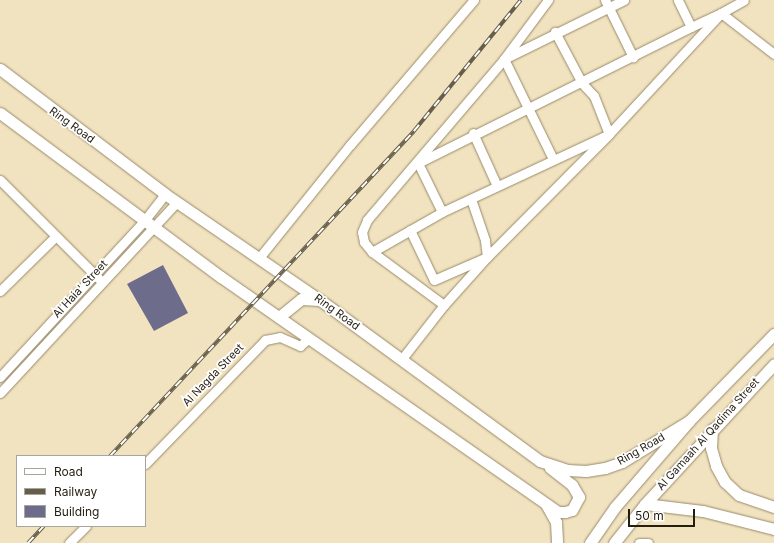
<!DOCTYPE html>
<style>
body{margin:0}
#map{position:relative;width:774px;height:543px;overflow:hidden;background:#f2e3c0;font-family:Inter,sans-serif}
div>[style]{position:absolute}
[style*='--x']{left:calc(var(--x)*1px);top:calc(var(--y)*1px);width:calc(var(--w)*1px);rotate:calc(var(--a)*1deg)}
.building>*{inset:0;background:#6d6c8a}
.roads{filter:drop-shadow(0 0 1px #988a6a) drop-shadow(0 0 1px #988a6a)}
.minor>*{height:9px;margin:-4.5px;padding:0 4.5px;transform-origin:4.5px;border-radius:4.5px;background:#fff}
.major>*{height:11px;margin:-5.5px;padding:0 5.5px;transform-origin:5.5px;border-radius:5.5px;background:#fff}
.rail>*{height:4px;margin-top:-2px;transform-origin:0;background:repeating-linear-gradient(90deg,#fff 0 8px,#675e4a 0 16px);box-sizing:border-box;border-block:1px solid #675e4a}
span{translate:-50% -50%;white-space:nowrap;text-align:center;line-height:1.15;-webkit-text-stroke:3.5px #fff;paint-order:stroke}
.street-label{font-size:11px;color:#241e11}
.legend{position:absolute;left:16px;top:455px;width:130px;height:72px;box-sizing:border-box;background:#fff;border:1px solid #a7a5a0;margin:0;padding:5px 7px;list-style:none;font-size:12px;color:#241e11}
.legend li{display:flex;align-items:center;gap:8px;height:20px}
.legend b{width:20px;border:1px solid #a7a5a0}
.scale{position:absolute;left:628px;top:509px;width:67px;height:18px;box-sizing:border-box;border:2px solid #241e11;border-top:0;padding-left:5px;font-size:12px;line-height:14px;white-space:nowrap;color:#241e11;-webkit-text-stroke:3px #fff;paint-order:stroke}
</style>
<div id="map">
<div class="building">
<div style="clip-path:polygon(163px 265px,188px 313px,154px 331px,127px 284px)"></div>
</div>
<div class="roads">
<div class="minor">
<div style="--x:605;--y:0;--w:64;--a:63.8"></div>
<div style="--x:691;--y:27;--w:33;--a:-25"></div>
<div style="--x:721;--y:13;--w:67;--a:37.7"></div>
<div style="--x:473;--y:133;--w:58;--a:65.6"></div>
<div style="--x:553;--y:159;--w:111;--a:-116.1"></div>
<div style="--x:504;--y:59;--w:134;--a:-26.2"></div>
<div style="--x:0;--y:180;--w:139;--a:45"></div>
<div style="--x:442;--y:212;--w:55;--a:-116.1"></div>
<div style="--x:418;--y:163;--w:305;--a:-26.5"></div>
<div style="--x:691;--y:27;--w:30;--a:-116"></div>
<div style="--x:410;--y:230;--w:55;--a:64.4"></div>
<div style="--x:434;--y:280;--w:58;--a:-23.5"></div>
<div style="--x:487;--y:257;--w:17;--a:-97"></div>
<div style="--x:485;--y:240;--w:43;--a:-108.9"></div>
<div style="--x:372;--y:252;--w:81;--a:-29.7"></div>
<div style="--x:442;--y:212;--w:184;--a:-25"></div>
<div style="--x:609;--y:134;--w:41;--a:-111.5"></div>
<div style="--x:594;--y:96;--w:18;--a:-133"></div>
<div style="--x:582;--y:83;--w:58;--a:-117.9"></div>
<div style="--x:259;--y:258;--w:145;--a:-51.2"></div>
<div style="--x:350;--y:145;--w:191;--a:-49.5"></div>
<div style="--x:0;--y:291;--w:78;--a:-44.5"></div>
<div style="--x:444;--y:305;--w:89;--a:-143.6"></div>
<div style="--x:372;--y:252;--w:13;--a:-129"></div>
<div style="--x:364;--y:242;--w:10;--a:-101"></div>
<div style="--x:362;--y:232;--w:13;--a:-67"></div>
<div style="--x:367;--y:220;--w:211;--a:-49.6"></div>
<div style="--x:504;--y:59;--w:74;--a:-53.3"></div>
<div style="--x:401;--y:360;--w:70;--a:-52"></div>
<div style="--x:444;--y:305;--w:64;--a:-48.1"></div>
<div style="--x:487;--y:257;--w:173;--a:-45.2"></div>
<div style="--x:609;--y:134;--w:165;--a:-47.2"></div>
<div style="--x:721;--y:13;--w:26;--a:-29"></div>
<div style="--x:0;--y:377;--w:212;--a:-47.3"></div>
<div style="--x:144;--y:221;--w:34;--a:-52"></div>
<div style="--x:0;--y:393;--w:260;--a:-47.2"></div>
<div style="--x:145;--y:464;--w:173;--a:-45.9"></div>
<div style="--x:265;--y:340;--w:15;--a:-11"></div>
<div style="--x:280;--y:337;--w:22;--a:24"></div>
<div style="--x:300;--y:346;--w:12;--a:-42"></div>
<div style="--x:69;--y:543;--w:24;--a:-45"></div>
<div style="--x:639;--y:543;--w:9;--a:0"></div>
</div>
<div class="major">
<div style="--x:0;--y:69;--w:207;--a:37.1"></div>
<div style="--x:165;--y:194;--w:188;--a:34.4"></div>
<div style="--x:320;--y:300;--w:273;--a:36.2"></div>
<div style="--x:540;--y:461;--w:28;--a:18"></div>
<div style="--x:567;--y:470;--w:19;--a:3"></div>
<div style="--x:586;--y:471;--w:19;--a:-9"></div>
<div style="--x:605;--y:468;--w:18;--a:-19"></div>
<div style="--x:622;--y:462;--w:79;--a:-31.5"></div>
<div style="--x:0;--y:113;--w:275;--a:36.6"></div>
<div style="--x:221;--y:277;--w:396;--a:34.9"></div>
<div style="--x:546;--y:504;--w:21;--a:61"></div>
<div style="--x:556;--y:522;--w:21;--a:87"></div>
<div style="--x:279;--y:317;--w:28;--a:-39"></div>
<div style="--x:301;--y:299;--w:18;--a:3"></div>
<div style="--x:712;--y:429;--w:19;--a:93"></div>
<div style="--x:711;--y:448;--w:19;--a:74"></div>
<div style="--x:716;--y:466;--w:18;--a:61"></div>
<div style="--x:725;--y:482;--w:19;--a:43"></div>
<div style="--x:739;--y:495;--w:37;--a:19"></div>
<div style="--x:645;--y:504;--w:58;--a:6.9"></div>
<div style="--x:703;--y:511;--w:73;--a:14.2"></div>
<div style="--x:548;--y:505;--w:12;--a:35"></div>
<div style="--x:558;--y:512;--w:7;--a:0"></div>
<div style="--x:565;--y:512;--w:7;--a:-16"></div>
<div style="--x:572;--y:510;--w:15;--a:-62"></div>
<div style="--x:579;--y:497;--w:14;--a:-120"></div>
<div style="--x:572;--y:485;--w:28;--a:-142"></div>
<div style="--x:590;--y:543;--w:44;--a:-55.2"></div>
<div style="--x:615;--y:507;--w:113;--a:-49.3"></div>
<div style="--x:689;--y:421;--w:122;--a:-45.7"></div>
<div style="--x:614;--y:543;--w:50;--a:-51.5"></div>
<div style="--x:645;--y:504;--w:190;--a:-47.3"></div>
</div>
</div>
<div class="rail">
<div style="--x:110;--y:456;--w:445;--a:-46.9"></div>
<div style="--x:414;--y:131;--w:169;--a:-50.8"></div>
<div style="--x:28;--y:543;--w:23;--a:-47"></div>
</div>
<div class="street-label">
<span style="left:72px;top:125px;rotate:36deg">Ring Road</span>
<span style="left:80px;top:289px;rotate:-47deg">Al Haia' Street</span>
<span style="left:337px;top:312px;rotate:36deg">Ring Road</span>
<span style="left:213px;top:375px;rotate:-46deg">Al Nagda Street</span>
<span style="left:708px;top:434px;rotate:-48deg">Al Gamaah Al Qadima Street</span>
<span style="left:641px;top:449px;rotate:-30deg">Ring Road</span>
</div>
<ul class="legend">
<li><b style="height:5px;background:#fff"></b>Road</li>
<li><b style="height:5px;background:#675e4a"></b>Railway</li>
<li><b style="height:11px;background:#6d6c8a"></b>Building</li>
</ul>
<div class="scale">50 m</div>
</div>
